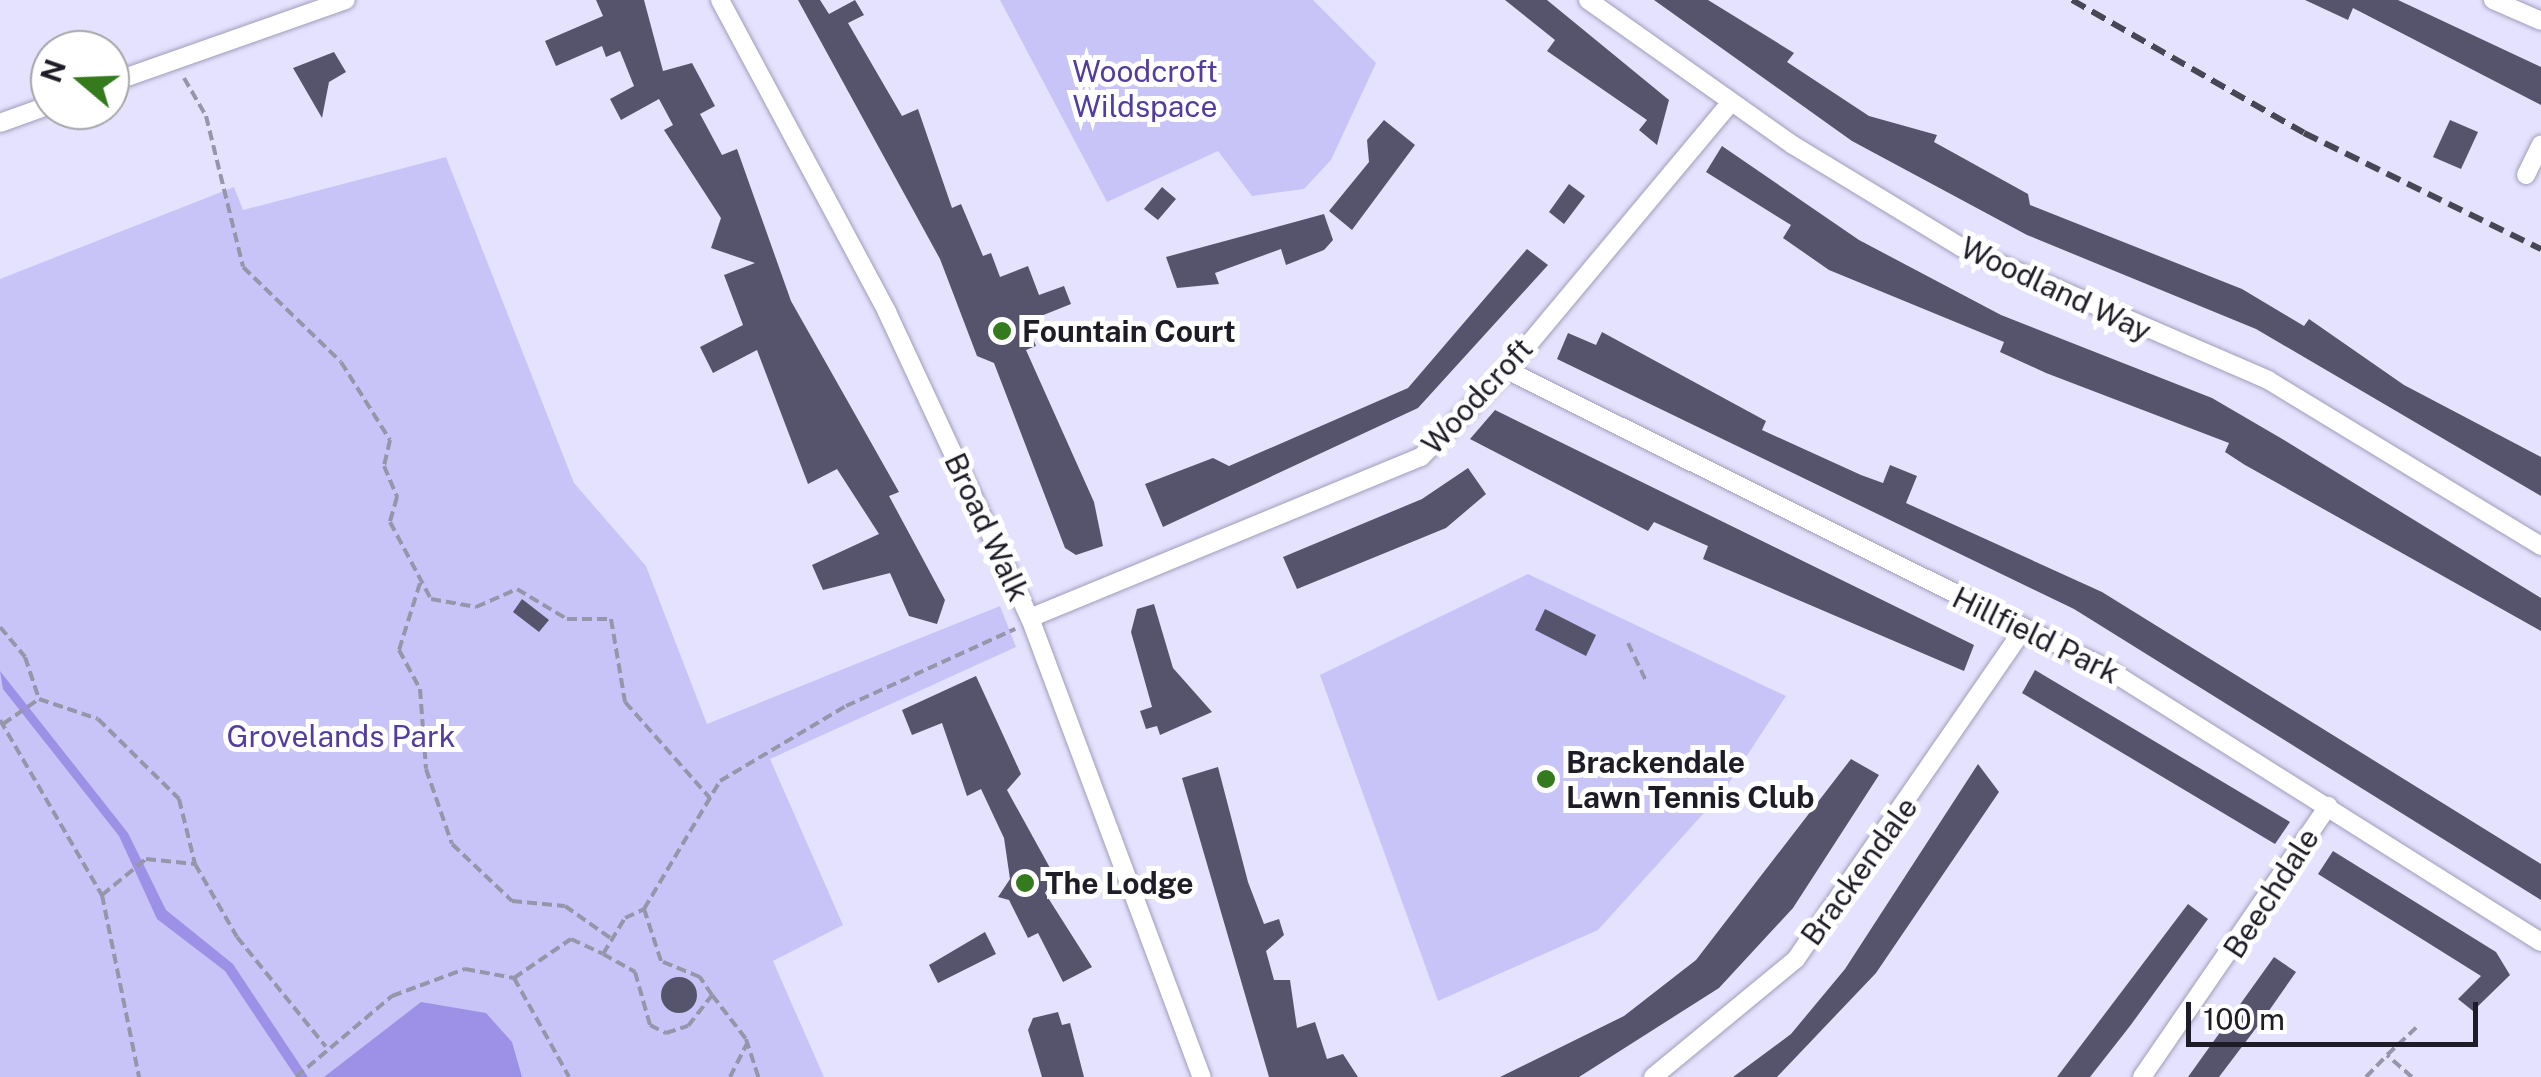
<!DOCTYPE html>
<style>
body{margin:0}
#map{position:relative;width:2541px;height:1077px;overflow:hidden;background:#e4e2fe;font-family:"Public Sans",sans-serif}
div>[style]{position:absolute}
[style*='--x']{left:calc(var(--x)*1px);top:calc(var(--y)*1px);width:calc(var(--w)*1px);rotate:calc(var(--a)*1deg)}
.green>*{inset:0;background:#c9c4f8}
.water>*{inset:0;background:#9d91e7}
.building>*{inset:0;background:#56546c}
.round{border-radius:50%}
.path>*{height:4px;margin-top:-2px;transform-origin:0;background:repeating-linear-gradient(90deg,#9795aa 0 10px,transparent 0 15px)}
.roads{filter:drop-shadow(0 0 2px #a09db8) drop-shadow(0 0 2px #a09db8)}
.minor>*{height:18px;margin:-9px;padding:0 9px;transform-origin:9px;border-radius:9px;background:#fff}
.rail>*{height:6px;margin-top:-3px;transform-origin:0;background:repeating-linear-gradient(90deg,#474654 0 15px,transparent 0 23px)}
.dots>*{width:28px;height:28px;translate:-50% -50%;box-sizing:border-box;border:5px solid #fff;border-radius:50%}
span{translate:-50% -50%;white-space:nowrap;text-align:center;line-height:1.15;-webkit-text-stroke:10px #fff;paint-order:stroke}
.park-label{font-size:30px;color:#533ca0}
.street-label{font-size:30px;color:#1e1d27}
.poi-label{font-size:30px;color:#1e1d27;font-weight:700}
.left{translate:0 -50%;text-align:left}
.north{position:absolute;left:30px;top:30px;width:100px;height:100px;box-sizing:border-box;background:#fff;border:2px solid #a5a5a9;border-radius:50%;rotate:289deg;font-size:28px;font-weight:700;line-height:40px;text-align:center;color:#1e1d27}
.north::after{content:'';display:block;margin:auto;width:35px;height:45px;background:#357a1d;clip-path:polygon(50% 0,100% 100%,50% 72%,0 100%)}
.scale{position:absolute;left:2186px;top:1002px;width:292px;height:45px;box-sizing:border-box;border:5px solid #1e1d27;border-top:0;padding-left:12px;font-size:30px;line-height:35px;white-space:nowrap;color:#1e1d27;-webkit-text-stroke:8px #fff;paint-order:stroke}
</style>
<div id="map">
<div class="green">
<div style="clip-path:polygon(1000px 0,1313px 0,1376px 63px,1331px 160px,1304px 189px,1252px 196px,1218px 151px,1107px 202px)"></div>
<div style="clip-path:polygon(446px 157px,574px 483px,646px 566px,707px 724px,1000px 606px,1016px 647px,770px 759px,843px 925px,773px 961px,824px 1077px,0 1077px,0 279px,234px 187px,243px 210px)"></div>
<div style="clip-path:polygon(1528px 574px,1786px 696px,1723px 792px,1598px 930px,1438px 1001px,1320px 675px)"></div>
</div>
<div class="water">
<div style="clip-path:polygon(0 671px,128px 833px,166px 910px,233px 964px,308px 1077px,296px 1077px,225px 971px,157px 919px,119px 836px,3px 689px)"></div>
<div style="clip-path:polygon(421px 1002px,486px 1013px,512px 1042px,522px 1077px,324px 1077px)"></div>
</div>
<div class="building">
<div style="clip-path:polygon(596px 0,644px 0,663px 71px,692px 63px,715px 106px,700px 114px,722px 155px,737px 149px,791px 301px,899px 492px,889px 496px,945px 600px,937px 624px,909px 616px,890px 573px,823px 590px,812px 565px,879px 534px,837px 469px,808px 484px,757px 350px,713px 373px,700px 347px,743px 325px,724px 275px,755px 263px,711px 248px,721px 218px,664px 130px,673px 125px,659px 99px,621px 120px,610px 99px,634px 86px,620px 51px,606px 57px,602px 46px,556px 66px,545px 41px,603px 16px)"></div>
<div style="clip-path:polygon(798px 0,820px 0,829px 14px,855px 0,864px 15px,848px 23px,902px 116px,918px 109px,952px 208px,961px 204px,983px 256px,991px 253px,1000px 277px,1028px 266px,1039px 295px,1064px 286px,1071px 304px,1026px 322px,1036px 346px,1026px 350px,1094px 502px,1103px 546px,1076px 555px,1065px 548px,994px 363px,977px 356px,940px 259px)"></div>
<div style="clip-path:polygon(1505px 0,1547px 0,1669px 100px,1657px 145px,1639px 130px,1647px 120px,1547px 51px,1555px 40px)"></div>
<div style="clip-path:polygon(1654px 0,1708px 0,1794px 53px,1787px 62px,1869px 116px,1937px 135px,1934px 142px,2028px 194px,2030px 205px,2242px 289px,2304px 326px,2309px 319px,2404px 385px,2541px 457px,2541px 496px,2256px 329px,2027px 235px,1852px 141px)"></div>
<div style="clip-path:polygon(2305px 0,2398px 0,2541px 67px,2541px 105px,2353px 8px,2348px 20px)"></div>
<div style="clip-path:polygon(334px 52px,346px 72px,329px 82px,322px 118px,293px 68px)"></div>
<div style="clip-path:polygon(1384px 120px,1415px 145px,1352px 230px,1329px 211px,1369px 162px,1367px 140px)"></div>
<div style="clip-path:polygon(2450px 120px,2478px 132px,2461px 169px,2433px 157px)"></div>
<div style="clip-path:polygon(1722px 146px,1859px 240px,2001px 315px,2212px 398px,2284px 440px,2541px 598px,2541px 631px,2245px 465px,2225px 452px,2229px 443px,2046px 373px,2000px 352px,2004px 342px,1829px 270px,1783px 238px,1791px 225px,1706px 172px)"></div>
<div style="clip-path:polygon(1569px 184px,1585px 196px,1564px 224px,1549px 212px)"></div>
<div style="clip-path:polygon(1162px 187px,1176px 199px,1158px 220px,1144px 209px)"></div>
<div style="clip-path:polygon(1324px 214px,1333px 240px,1324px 250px,1286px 265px,1281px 249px,1215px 273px,1219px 284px,1177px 288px,1166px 257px)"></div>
<div style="clip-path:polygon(1527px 249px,1548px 265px,1418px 408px,1163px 527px,1145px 484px,1213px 458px,1229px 466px,1408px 388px)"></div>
<div style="clip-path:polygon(1602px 332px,1766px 421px,1762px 430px,1861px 475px,1883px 483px,1890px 465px,1917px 476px,1906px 503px,2102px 592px,2541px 864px,2541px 900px,2074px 609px,1557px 359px,1568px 333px,1596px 345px)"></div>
<div style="clip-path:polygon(1495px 410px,1974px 645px,1964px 671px,1703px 559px,1708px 546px,1654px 522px,1648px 531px,1470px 439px)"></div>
<div style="clip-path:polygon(1468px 468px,1486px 494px,1446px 528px,1297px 589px,1283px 557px,1422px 499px)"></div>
<div style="clip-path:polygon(522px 599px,549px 620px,539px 632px,513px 612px)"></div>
<div style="clip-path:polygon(1154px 604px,1173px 668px,1212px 712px,1160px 735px,1157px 726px,1146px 729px,1140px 711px,1152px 707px,1131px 632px,1137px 609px)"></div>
<div style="clip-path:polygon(1545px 609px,1596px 635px,1586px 656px,1535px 630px)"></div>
<div style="clip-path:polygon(2035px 670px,2290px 822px,2275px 844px,2022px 693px)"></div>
<div style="clip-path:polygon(976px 676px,1021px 774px,1007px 790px,1055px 877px,1045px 893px,1092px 967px,1063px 982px,1038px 933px,1028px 938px,1009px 900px,998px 897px,1010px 879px,1004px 838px,981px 789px,967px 796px,942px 723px,912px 735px,902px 710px)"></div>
<div style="clip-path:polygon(1851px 759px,1879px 775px,1793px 908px,1719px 988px,1579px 1077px,1500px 1077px,1624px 1016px,1696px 960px)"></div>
<div style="clip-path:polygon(1978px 764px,1999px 792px,1876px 973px,1777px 1077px,1733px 1077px,1791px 1034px,1845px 969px)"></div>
<div style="clip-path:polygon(1218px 767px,1248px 882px,1264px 924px,1279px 919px,1284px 935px,1266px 951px,1274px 980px,1290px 980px,1297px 1028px,1315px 1022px,1327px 1059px,1343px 1054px,1358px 1077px,1269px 1077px,1182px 778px)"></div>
<div style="clip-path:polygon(2333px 851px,2496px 952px,2510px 975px,2473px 1011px,2458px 999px,2481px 976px,2318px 874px)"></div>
<div style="clip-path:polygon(2188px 904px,2208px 919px,2130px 1026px,2090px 1077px,2057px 1077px)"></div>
<div style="clip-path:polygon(985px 932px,996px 954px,938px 983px,929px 965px)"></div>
<div style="clip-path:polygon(2274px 957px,2296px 972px,2266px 1015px,2219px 1077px,2188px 1077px)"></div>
<div class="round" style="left:661px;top:977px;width:36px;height:36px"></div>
<div style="clip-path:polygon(1058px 1012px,1062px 1025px,1070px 1023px,1084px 1077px,1042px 1077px,1028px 1030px,1033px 1018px)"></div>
</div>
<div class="path">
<div style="--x:184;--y:78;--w:44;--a:59.9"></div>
<div style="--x:206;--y:116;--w:155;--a:76.2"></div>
<div style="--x:243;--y:267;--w:136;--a:44.1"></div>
<div style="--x:341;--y:362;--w:92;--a:57.9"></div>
<div style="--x:390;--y:440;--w:27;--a:103"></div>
<div style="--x:384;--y:466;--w:34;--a:67"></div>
<div style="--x:397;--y:497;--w:26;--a:106"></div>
<div style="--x:390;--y:522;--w:87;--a:62"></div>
<div style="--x:431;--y:599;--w:46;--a:10.1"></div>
<div style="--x:476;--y:607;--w:45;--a:-23.7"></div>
<div style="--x:517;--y:589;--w:58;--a:31"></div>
<div style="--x:567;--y:619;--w:44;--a:0"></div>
<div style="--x:611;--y:619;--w:84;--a:80.4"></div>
<div style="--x:625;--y:702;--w:128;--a:48.5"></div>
<div style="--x:420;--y:583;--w:70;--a:107.4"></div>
<div style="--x:399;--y:650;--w:44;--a:61.7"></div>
<div style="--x:420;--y:689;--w:80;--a:85.7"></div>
<div style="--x:426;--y:769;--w:79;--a:70.9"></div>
<div style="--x:452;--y:844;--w:83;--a:43.5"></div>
<div style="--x:512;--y:901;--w:53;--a:5.4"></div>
<div style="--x:565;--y:906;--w:57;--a:35.1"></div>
<div style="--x:0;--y:627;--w:39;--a:50"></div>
<div style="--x:25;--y:657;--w:44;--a:71.6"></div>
<div style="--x:39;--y:699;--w:62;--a:18.7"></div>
<div style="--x:98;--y:719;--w:114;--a:44.6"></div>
<div style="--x:179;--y:799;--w:67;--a:76.2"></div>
<div style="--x:195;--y:864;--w:84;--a:60.1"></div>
<div style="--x:237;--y:937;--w:141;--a:51"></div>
<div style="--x:1628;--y:643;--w:44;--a:64.6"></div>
<div style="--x:0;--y:720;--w:203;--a:59.8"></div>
<div style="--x:102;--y:895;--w:186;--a:78.5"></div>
<div style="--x:3;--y:724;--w:44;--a:-34.8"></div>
<div style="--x:102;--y:895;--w:57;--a:-39.3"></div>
<div style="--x:146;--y:859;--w:49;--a:5.8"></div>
<div style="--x:603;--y:954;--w:37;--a:29"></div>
<div style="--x:635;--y:972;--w:55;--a:74.2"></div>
<div style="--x:650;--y:1025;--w:18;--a:27"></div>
<div style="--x:666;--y:1033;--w:23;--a:-18"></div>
<div style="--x:688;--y:1026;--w:39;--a:-52"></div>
<div style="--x:712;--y:995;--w:22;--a:-124"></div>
<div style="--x:700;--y:977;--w:42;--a:-157.7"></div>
<div style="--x:661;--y:961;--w:55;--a:-108.1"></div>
<div style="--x:514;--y:978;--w:69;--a:-34.4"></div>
<div style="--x:571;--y:939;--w:35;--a:25"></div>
<div style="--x:603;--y:954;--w:42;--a:-58.6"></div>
<div style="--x:625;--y:918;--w:21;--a:-25"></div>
<div style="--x:644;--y:909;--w:149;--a:-59.3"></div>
<div style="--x:720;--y:781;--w:147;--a:-30.8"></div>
<div style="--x:846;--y:706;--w:186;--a:-24.5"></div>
<div style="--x:712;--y:995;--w:56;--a:52.3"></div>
<div style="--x:746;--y:1039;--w:40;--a:72"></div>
<div style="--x:296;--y:1077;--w:126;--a:-40.2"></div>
<div style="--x:392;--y:996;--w:78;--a:-20.3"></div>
<div style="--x:465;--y:969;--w:50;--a:10.4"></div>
<div style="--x:514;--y:978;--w:113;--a:60.9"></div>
<div style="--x:730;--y:1077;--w:37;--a:-63"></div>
<div style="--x:2366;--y:1077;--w:30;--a:-46"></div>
<div style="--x:2412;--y:1077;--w:33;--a:-139"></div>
<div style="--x:2387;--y:1055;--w:44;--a:-43.2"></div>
</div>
<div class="roads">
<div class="minor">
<div style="--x:720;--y:0;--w:354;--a:61.8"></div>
<div style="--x:887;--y:312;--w:338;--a:65"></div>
<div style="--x:1030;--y:618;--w:490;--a:69.5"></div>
<div style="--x:1588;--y:0;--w:251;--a:35.3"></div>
<div style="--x:1793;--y:145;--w:197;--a:31.3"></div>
<div style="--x:1961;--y:247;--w:335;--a:23.4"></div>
<div style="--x:2268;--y:380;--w:320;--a:31.3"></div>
<div style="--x:2493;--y:0;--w:52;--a:23.6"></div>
<div style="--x:110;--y:83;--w:250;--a:-19.4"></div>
<div style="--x:0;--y:123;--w:53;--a:-19.8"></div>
<div style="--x:2526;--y:175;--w:34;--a:-64"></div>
<div style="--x:1507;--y:370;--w:673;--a:26.49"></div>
<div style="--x:2109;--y:670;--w:510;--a:32.2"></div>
<div style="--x:1030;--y:618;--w:423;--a:-22.4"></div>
<div style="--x:1421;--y:457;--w:122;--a:-45.3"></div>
<div style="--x:1507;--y:370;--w:348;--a:-50.1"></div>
<div style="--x:1653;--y:1077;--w:185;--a:-39.5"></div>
<div style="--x:1796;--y:959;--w:402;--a:-55.4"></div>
<div style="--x:2142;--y:1077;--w:329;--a:-55.5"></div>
</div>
</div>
<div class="rail">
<div style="--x:2072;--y:0;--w:267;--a:29.8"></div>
<div style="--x:2304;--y:133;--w:264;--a:26.1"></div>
</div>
<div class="dots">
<div style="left:1002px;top:331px;background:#357a1d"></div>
<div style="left:1546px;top:779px;background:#357a1d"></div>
<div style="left:1025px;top:883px;background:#357a1d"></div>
</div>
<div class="park-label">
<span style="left:1145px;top:88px">Woodcroft<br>Wildspace</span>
<span style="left:341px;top:736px">Grovelands Park</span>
</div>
<div class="street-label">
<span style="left:2056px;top:289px;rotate:25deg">Woodland Way</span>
<span style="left:1477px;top:396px;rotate:-47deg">Woodcroft</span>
<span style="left:987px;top:527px;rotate:65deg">Broad Walk</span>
<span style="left:2036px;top:635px;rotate:26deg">Hillfield Park</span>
<span style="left:1859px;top:871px;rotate:-54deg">Brackendale</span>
<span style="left:2271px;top:893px;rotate:-57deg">Beechdale</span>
</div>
<div class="poi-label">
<span class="left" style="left:1022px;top:331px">Fountain Court</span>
<span class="left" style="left:1566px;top:779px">Brackendale<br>Lawn Tennis Club</span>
<span class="left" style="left:1045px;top:883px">The Lodge</span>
</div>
<div class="north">N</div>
<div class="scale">100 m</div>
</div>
